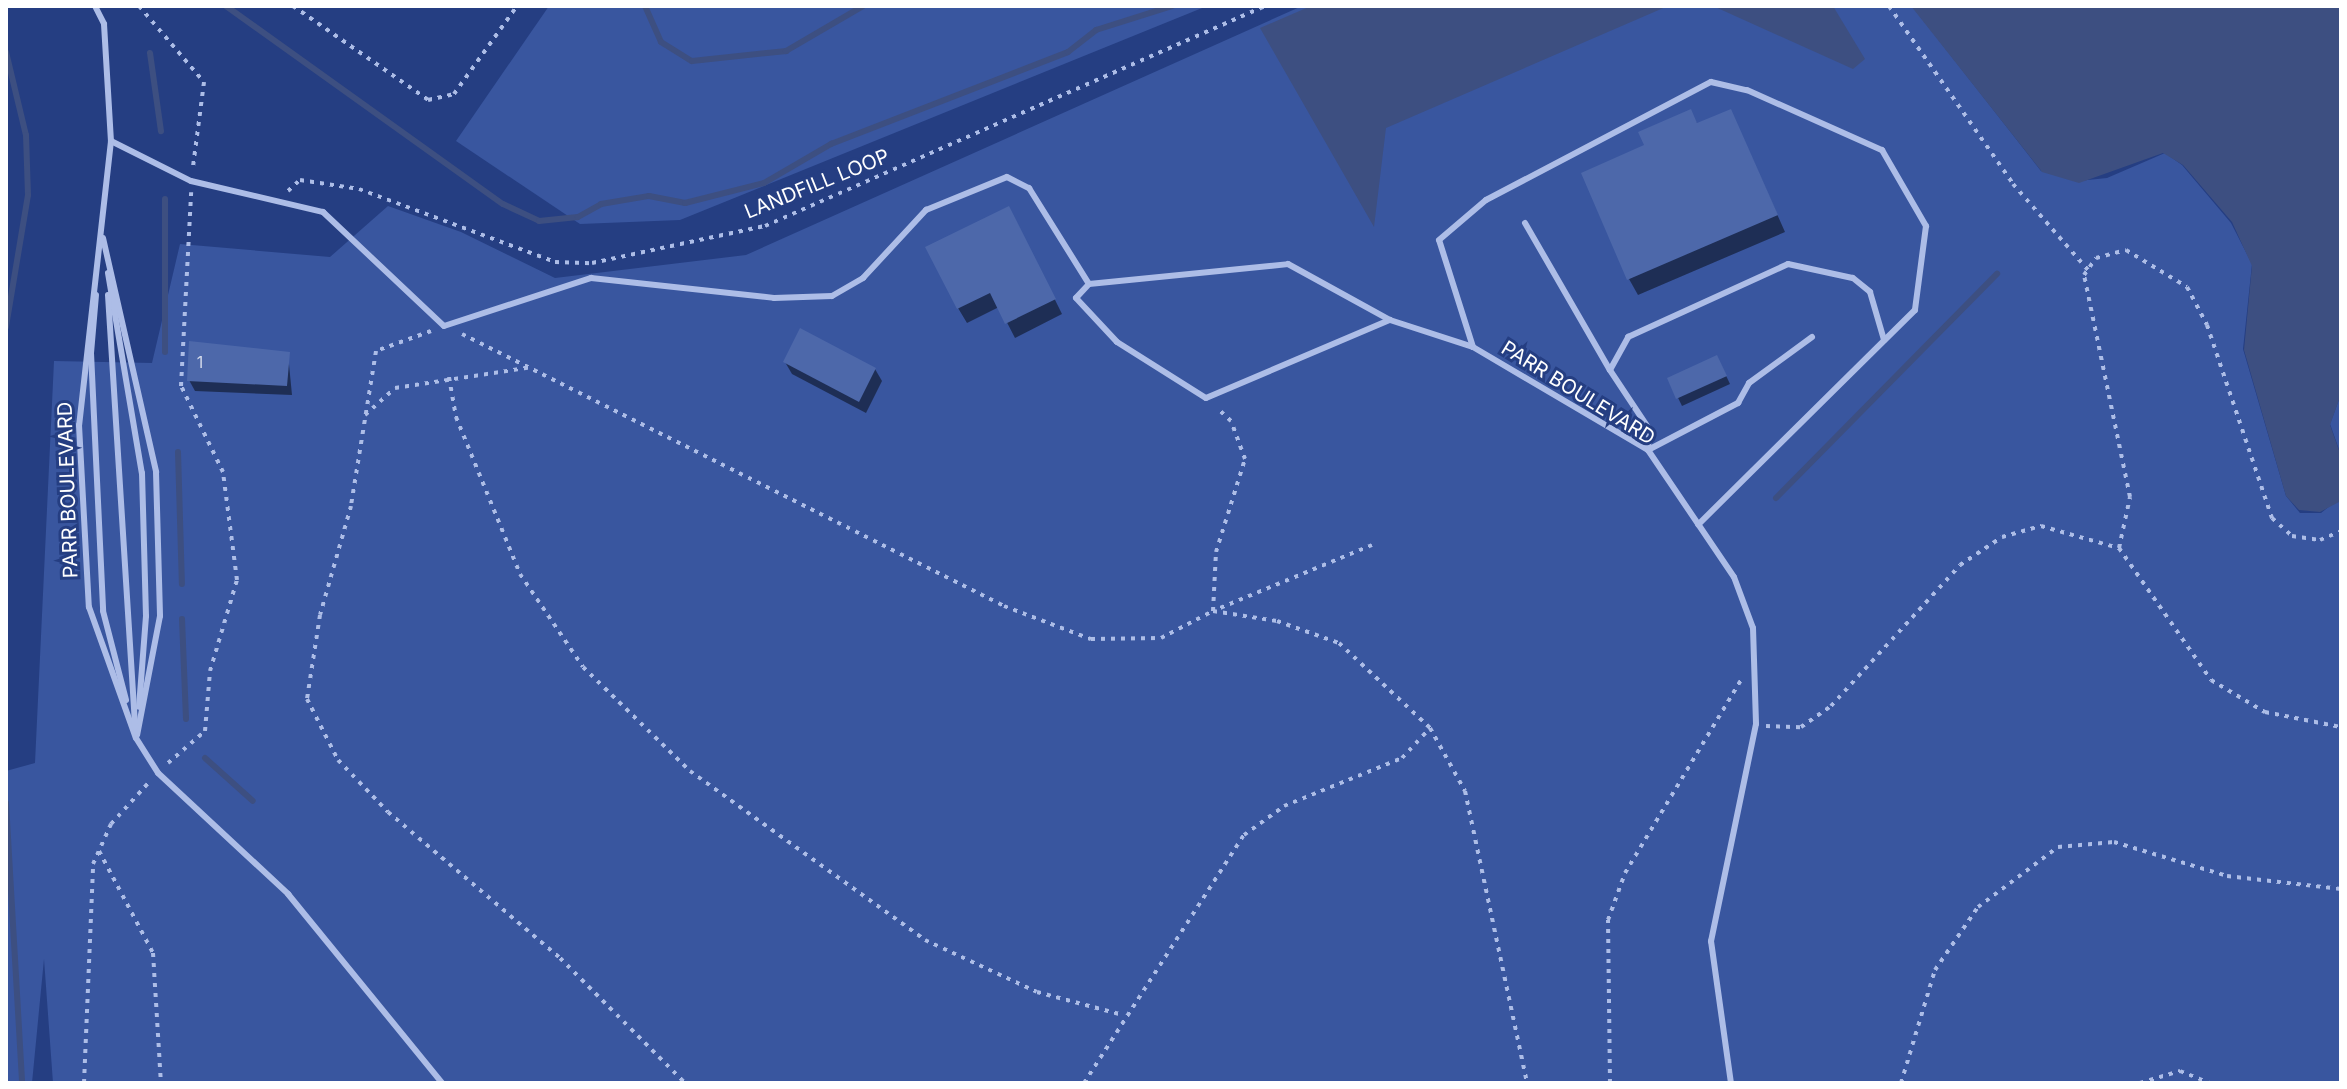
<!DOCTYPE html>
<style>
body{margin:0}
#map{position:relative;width:2347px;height:1089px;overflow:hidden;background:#253e82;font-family:Inter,sans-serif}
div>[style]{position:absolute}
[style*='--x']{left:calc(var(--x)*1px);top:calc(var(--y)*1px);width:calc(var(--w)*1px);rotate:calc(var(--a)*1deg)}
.green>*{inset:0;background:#39569f}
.water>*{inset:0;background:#3d4f81}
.shadow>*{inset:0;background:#0007}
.stream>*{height:6px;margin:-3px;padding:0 3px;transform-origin:3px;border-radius:3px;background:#3d4f81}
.building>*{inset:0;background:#4d68aa}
.path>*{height:4px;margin-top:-2px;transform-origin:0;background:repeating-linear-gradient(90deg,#adbde7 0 4px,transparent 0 10px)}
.service>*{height:6px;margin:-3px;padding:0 3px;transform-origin:3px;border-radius:3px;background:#adbde7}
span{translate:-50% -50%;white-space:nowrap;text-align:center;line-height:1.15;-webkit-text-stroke:6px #253e82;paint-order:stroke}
.number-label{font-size:16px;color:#d2d9ea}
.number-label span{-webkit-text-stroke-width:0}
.street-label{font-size:20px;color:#fff}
.frame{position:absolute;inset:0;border:8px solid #fff;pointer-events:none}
</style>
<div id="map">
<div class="green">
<div style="clip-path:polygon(549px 6px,1207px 6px,680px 220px,580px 224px,456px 141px)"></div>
<div style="clip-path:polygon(1302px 6px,1912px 6px,2041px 171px,2078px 181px,2107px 178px,2165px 153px,2182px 165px,2231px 223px,2252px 264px,2243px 349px,2286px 496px,2300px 513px,2321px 513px,2341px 497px,2341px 1083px,53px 1083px,44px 959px,32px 1083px,6px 1083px,6px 771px,35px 763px,54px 361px,152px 363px,180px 244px,330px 257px,388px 206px,461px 232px,555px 278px,746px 255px)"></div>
<div style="clip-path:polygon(2341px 394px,2341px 455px,2330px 424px)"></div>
</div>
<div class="water">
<div style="clip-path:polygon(1311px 6px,1668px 6px,1386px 128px,1374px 227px,1260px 28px)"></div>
<div style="clip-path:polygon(1713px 6px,1833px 6px,1865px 59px,1853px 69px)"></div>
<div style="clip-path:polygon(1911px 6px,2341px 6px,2341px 394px,2330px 425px,2341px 456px,2339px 502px,2320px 512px,2299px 510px,2286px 496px,2244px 350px,2252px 266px,2232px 222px,2183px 165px,2163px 153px,2079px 183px,2042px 172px)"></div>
</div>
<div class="shadow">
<div style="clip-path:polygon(1731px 111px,1785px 232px,1638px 295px,1629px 279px,1647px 146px,1690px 112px,1698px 125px)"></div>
<div style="clip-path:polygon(1017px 223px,1062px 314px,1015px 338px,999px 307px,967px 323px,958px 308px)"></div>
<div style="clip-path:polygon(288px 354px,292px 395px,195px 391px,189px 380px)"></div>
<div style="clip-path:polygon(785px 362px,875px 369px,882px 381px,866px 413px,792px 374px)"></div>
<div style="clip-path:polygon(1721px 365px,1730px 384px,1682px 406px,1669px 379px)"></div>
</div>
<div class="stream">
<div style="--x:226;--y:6;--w:340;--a:35.6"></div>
<div style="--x:503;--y:204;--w:40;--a:25"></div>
<div style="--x:539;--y:221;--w:39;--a:-6"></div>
<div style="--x:578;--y:217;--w:26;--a:-29"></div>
<div style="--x:601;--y:204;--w:49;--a:-9.5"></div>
<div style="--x:649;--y:196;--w:37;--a:11"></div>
<div style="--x:685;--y:203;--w:81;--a:-14.2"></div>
<div style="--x:764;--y:183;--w:78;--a:-30.2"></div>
<div style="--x:831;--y:144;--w:254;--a:-21.2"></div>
<div style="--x:1068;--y:52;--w:36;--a:-38"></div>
<div style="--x:1096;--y:30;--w:80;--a:-17.5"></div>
<div style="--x:645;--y:6;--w:39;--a:66"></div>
<div style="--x:661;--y:42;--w:36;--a:32"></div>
<div style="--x:692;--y:61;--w:95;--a:-6.1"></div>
<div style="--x:786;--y:51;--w:89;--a:-30.3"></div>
<div style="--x:6;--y:52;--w:85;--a:76.5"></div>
<div style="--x:26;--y:135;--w:60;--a:88.1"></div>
<div style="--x:28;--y:195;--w:134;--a:99.5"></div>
<div style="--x:150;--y:53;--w:79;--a:82"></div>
<div style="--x:165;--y:199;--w:153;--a:90"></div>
<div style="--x:178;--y:452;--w:132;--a:88.3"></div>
<div style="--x:1776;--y:498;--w:315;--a:-45.4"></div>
<div style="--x:182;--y:619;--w:100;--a:87.7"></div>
<div style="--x:205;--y:758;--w:64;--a:41.9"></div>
<div style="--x:6;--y:803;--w:280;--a:86.7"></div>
</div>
<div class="building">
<div style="clip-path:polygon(1691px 109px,1697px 123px,1731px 109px,1778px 215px,1627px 280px,1581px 173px,1644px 145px,1638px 132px)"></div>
<div style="clip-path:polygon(1009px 206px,1056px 299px,1005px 324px,990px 293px,957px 309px,925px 247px)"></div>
<div style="clip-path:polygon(800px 328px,876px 368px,859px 402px,783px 362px)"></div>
<div style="clip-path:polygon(189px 341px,290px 352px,287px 386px,187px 381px)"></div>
<div style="clip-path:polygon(1717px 355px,1727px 376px,1676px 399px,1667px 378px)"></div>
</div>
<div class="path">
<div style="--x:139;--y:6;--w:100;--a:49.5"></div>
<div style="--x:204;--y:82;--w:86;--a:97.4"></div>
<div style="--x:293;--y:6;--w:165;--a:34.8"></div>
<div style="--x:428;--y:100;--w:27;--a:-13"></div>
<div style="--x:454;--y:94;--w:108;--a:-54.4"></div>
<div style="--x:1889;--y:6;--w:217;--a:55.1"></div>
<div style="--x:2013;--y:184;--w:114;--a:48.9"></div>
<div style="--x:288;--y:191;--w:16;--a:-43"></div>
<div style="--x:300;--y:180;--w:60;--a:8.7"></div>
<div style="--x:359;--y:189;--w:209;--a:20.4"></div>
<div style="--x:555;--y:262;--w:37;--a:2"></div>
<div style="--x:592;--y:263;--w:177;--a:-12.1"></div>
<div style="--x:765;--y:226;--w:546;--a:-23.75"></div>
<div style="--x:431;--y:331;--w:59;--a:160"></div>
<div style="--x:376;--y:351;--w:157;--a:99.2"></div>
<div style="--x:351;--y:506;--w:113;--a:105.9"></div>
<div style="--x:320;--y:615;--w:85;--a:98.8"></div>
<div style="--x:307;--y:699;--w:68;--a:63.1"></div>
<div style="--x:338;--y:760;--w:72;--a:46.1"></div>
<div style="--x:388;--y:812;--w:226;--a:40.3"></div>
<div style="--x:560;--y:958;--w:177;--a:45"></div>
<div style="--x:462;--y:334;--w:606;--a:26.65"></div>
<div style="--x:1004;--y:606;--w:93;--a:20.8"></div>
<div style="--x:1091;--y:639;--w:70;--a:-0.8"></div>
<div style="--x:1161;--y:638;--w:59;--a:-27.4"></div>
<div style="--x:1213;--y:611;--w:59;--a:-87.1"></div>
<div style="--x:1216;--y:552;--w:97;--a:-72.7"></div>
<div style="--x:1245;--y:459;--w:40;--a:-110.2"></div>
<div style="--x:1231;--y:421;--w:19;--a:-137"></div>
<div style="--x:449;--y:377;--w:41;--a:80.1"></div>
<div style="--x:456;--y:417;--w:170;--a:67.8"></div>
<div style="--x:520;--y:574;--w:112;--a:55.9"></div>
<div style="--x:583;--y:667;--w:149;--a:44.2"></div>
<div style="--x:690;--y:771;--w:289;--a:35.7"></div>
<div style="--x:925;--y:940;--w:123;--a:24.9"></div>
<div style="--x:1037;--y:992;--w:89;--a:15"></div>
<div style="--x:365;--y:415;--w:40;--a:-42"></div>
<div style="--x:395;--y:388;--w:139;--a:-8.7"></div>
<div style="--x:1372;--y:545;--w:172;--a:157.5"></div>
<div style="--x:1213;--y:611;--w:65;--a:8.9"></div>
<div style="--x:1277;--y:621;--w:66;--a:19.5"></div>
<div style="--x:1339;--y:643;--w:125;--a:43"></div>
<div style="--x:1430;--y:728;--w:72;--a:60.9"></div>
<div style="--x:1465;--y:791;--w:299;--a:78"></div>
<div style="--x:2119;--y:548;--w:52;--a:-77.8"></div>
<div style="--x:2130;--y:497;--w:227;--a:-101.7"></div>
<div style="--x:2084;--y:275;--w:21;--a:-55"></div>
<div style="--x:2096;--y:258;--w:31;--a:-15"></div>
<div style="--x:2126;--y:250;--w:71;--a:31.2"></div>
<div style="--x:2187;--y:287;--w:43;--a:62.2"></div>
<div style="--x:2207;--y:325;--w:204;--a:71.4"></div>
<div style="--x:2272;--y:518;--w:27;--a:42"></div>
<div style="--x:2292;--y:536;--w:28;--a:8"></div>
<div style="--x:2320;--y:540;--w:23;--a:-23"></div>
<div style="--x:1766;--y:726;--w:35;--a:2"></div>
<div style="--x:1801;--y:727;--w:37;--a:-35"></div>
<div style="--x:1831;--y:706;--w:191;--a:-47.5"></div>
<div style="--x:1960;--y:565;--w:50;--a:-33.7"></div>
<div style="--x:2002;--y:537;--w:41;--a:-15.8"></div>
<div style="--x:2041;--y:526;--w:81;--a:15.8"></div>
<div style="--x:2119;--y:548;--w:161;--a:55.1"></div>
<div style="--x:2211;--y:680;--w:63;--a:30.7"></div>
<div style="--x:2265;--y:712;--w:77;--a:11.2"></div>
<div style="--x:168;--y:763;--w:49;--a:-40.9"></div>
<div style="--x:205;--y:731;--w:60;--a:-85.2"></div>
<div style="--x:210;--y:671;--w:95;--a:-73.5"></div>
<div style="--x:237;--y:580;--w:109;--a:-97.4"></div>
<div style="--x:223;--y:472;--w:96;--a:-116"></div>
<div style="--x:181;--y:386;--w:194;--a:-87"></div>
<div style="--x:99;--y:851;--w:115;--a:62.1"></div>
<div style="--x:153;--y:953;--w:130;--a:86.5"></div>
<div style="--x:84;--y:1083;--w:219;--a:-87.6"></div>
<div style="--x:93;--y:864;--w:44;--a:-65.8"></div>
<div style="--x:111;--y:824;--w:58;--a:-47.8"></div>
<div style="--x:1084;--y:1083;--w:295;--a:-57.2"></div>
<div style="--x:1244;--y:835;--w:49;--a:-35.9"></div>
<div style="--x:1284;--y:806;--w:127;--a:-22.1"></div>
<div style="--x:1402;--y:758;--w:41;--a:-47"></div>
<div style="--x:1610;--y:1083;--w:163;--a:-90.7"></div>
<div style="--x:1608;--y:920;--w:50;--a:-70.1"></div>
<div style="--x:1625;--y:873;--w:229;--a:-59"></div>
<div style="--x:1901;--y:1083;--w:118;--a:-73.3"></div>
<div style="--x:1935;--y:970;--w:76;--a:-55.7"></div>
<div style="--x:1978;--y:907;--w:100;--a:-36.9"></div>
<div style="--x:2058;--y:847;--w:56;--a:-5.1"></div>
<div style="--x:2114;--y:842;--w:118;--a:16.7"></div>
<div style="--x:2227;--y:876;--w:115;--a:6.5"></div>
<div style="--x:2140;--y:1083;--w:42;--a:-16.7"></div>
<div style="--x:2180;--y:1071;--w:32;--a:22"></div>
</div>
<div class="service">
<div style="--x:95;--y:6;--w:20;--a:63"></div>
<div style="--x:104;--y:24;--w:117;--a:86.6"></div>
<div style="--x:111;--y:141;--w:286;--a:96.4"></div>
<div style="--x:79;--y:425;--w:182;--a:86.9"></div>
<div style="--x:89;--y:607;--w:139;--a:70.3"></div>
<div style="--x:136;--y:738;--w:41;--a:57.8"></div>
<div style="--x:158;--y:773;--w:178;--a:42.9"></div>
<div style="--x:288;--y:894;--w:244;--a:50.8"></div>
<div style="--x:111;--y:141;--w:89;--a:26.6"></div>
<div style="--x:191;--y:181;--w:136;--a:13.2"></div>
<div style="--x:323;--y:212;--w:166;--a:43.3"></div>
<div style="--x:444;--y:326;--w:155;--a:-18.1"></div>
<div style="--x:591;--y:278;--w:184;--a:6.2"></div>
<div style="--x:774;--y:298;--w:58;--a:-2"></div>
<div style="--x:832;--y:296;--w:36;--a:-30"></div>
<div style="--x:863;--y:278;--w:93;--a:-47.2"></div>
<div style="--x:926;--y:210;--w:87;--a:-22.2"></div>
<div style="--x:1007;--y:177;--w:25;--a:27"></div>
<div style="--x:1029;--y:188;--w:113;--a:58"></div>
<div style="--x:1525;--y:223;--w:170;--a:60"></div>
<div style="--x:103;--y:238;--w:240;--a:77.2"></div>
<div style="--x:156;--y:472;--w:144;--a:88.4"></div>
<div style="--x:160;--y:616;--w:121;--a:100.9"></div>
<div style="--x:108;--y:273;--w:203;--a:80.4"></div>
<div style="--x:142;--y:473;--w:143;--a:88.4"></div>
<div style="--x:146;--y:616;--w:91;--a:94.4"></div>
<div style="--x:1089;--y:284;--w:200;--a:-5.7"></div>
<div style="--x:1288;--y:264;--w:116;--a:28.8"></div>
<div style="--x:1390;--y:320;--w:87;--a:18"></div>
<div style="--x:1473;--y:347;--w:203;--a:30.5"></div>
<div style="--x:1648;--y:450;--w:153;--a:55.9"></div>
<div style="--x:1734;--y:577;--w:54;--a:69.6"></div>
<div style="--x:1753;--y:628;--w:96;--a:88.2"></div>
<div style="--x:1756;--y:724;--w:222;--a:101.7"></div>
<div style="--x:1711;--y:941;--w:143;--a:82"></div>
<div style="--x:1089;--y:284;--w:19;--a:133"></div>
<div style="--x:1076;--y:298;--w:60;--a:47"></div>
<div style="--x:1117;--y:342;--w:105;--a:32.2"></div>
<div style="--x:1206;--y:398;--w:200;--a:-23"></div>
<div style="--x:96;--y:295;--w:58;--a:94.9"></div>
<div style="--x:91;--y:353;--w:258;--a:87.3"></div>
<div style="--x:103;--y:611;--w:92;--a:75.5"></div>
<div style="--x:108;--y:295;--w:433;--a:86.4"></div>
<div style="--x:1473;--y:347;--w:112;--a:-107.6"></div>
<div style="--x:1439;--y:240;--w:62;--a:-40.4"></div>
<div style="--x:1486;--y:200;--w:254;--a:-27.7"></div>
<div style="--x:1711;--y:82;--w:37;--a:13"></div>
<div style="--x:1747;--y:90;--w:148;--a:24"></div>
<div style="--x:1882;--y:150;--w:88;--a:59.9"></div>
<div style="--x:1926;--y:226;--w:85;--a:97.5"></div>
<div style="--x:1915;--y:310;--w:305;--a:135.3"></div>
<div style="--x:1648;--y:450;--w:21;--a:-87"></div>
<div style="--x:1649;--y:429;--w:71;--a:-123.5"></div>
<div style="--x:1610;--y:370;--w:38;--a:-61"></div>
<div style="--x:1628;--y:337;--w:176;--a:-24.5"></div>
<div style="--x:1788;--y:264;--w:66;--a:12.2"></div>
<div style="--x:1853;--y:278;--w:22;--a:39"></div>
<div style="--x:1870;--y:292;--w:50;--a:73.7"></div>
<div style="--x:1648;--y:450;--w:102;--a:-27.6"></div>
<div style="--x:1738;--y:403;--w:23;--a:-61"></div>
<div style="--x:1749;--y:383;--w:78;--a:-36.1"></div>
</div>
<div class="number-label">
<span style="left:200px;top:362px">1</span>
</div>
<div class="street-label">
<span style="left:817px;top:184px;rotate:-22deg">LANDFILL LOOP</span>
<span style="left:1578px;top:393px;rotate:32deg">PARR BOULEVARD</span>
<span style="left:68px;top:490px;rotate:-92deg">PARR BOULEVARD</span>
</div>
<div class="frame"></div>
</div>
